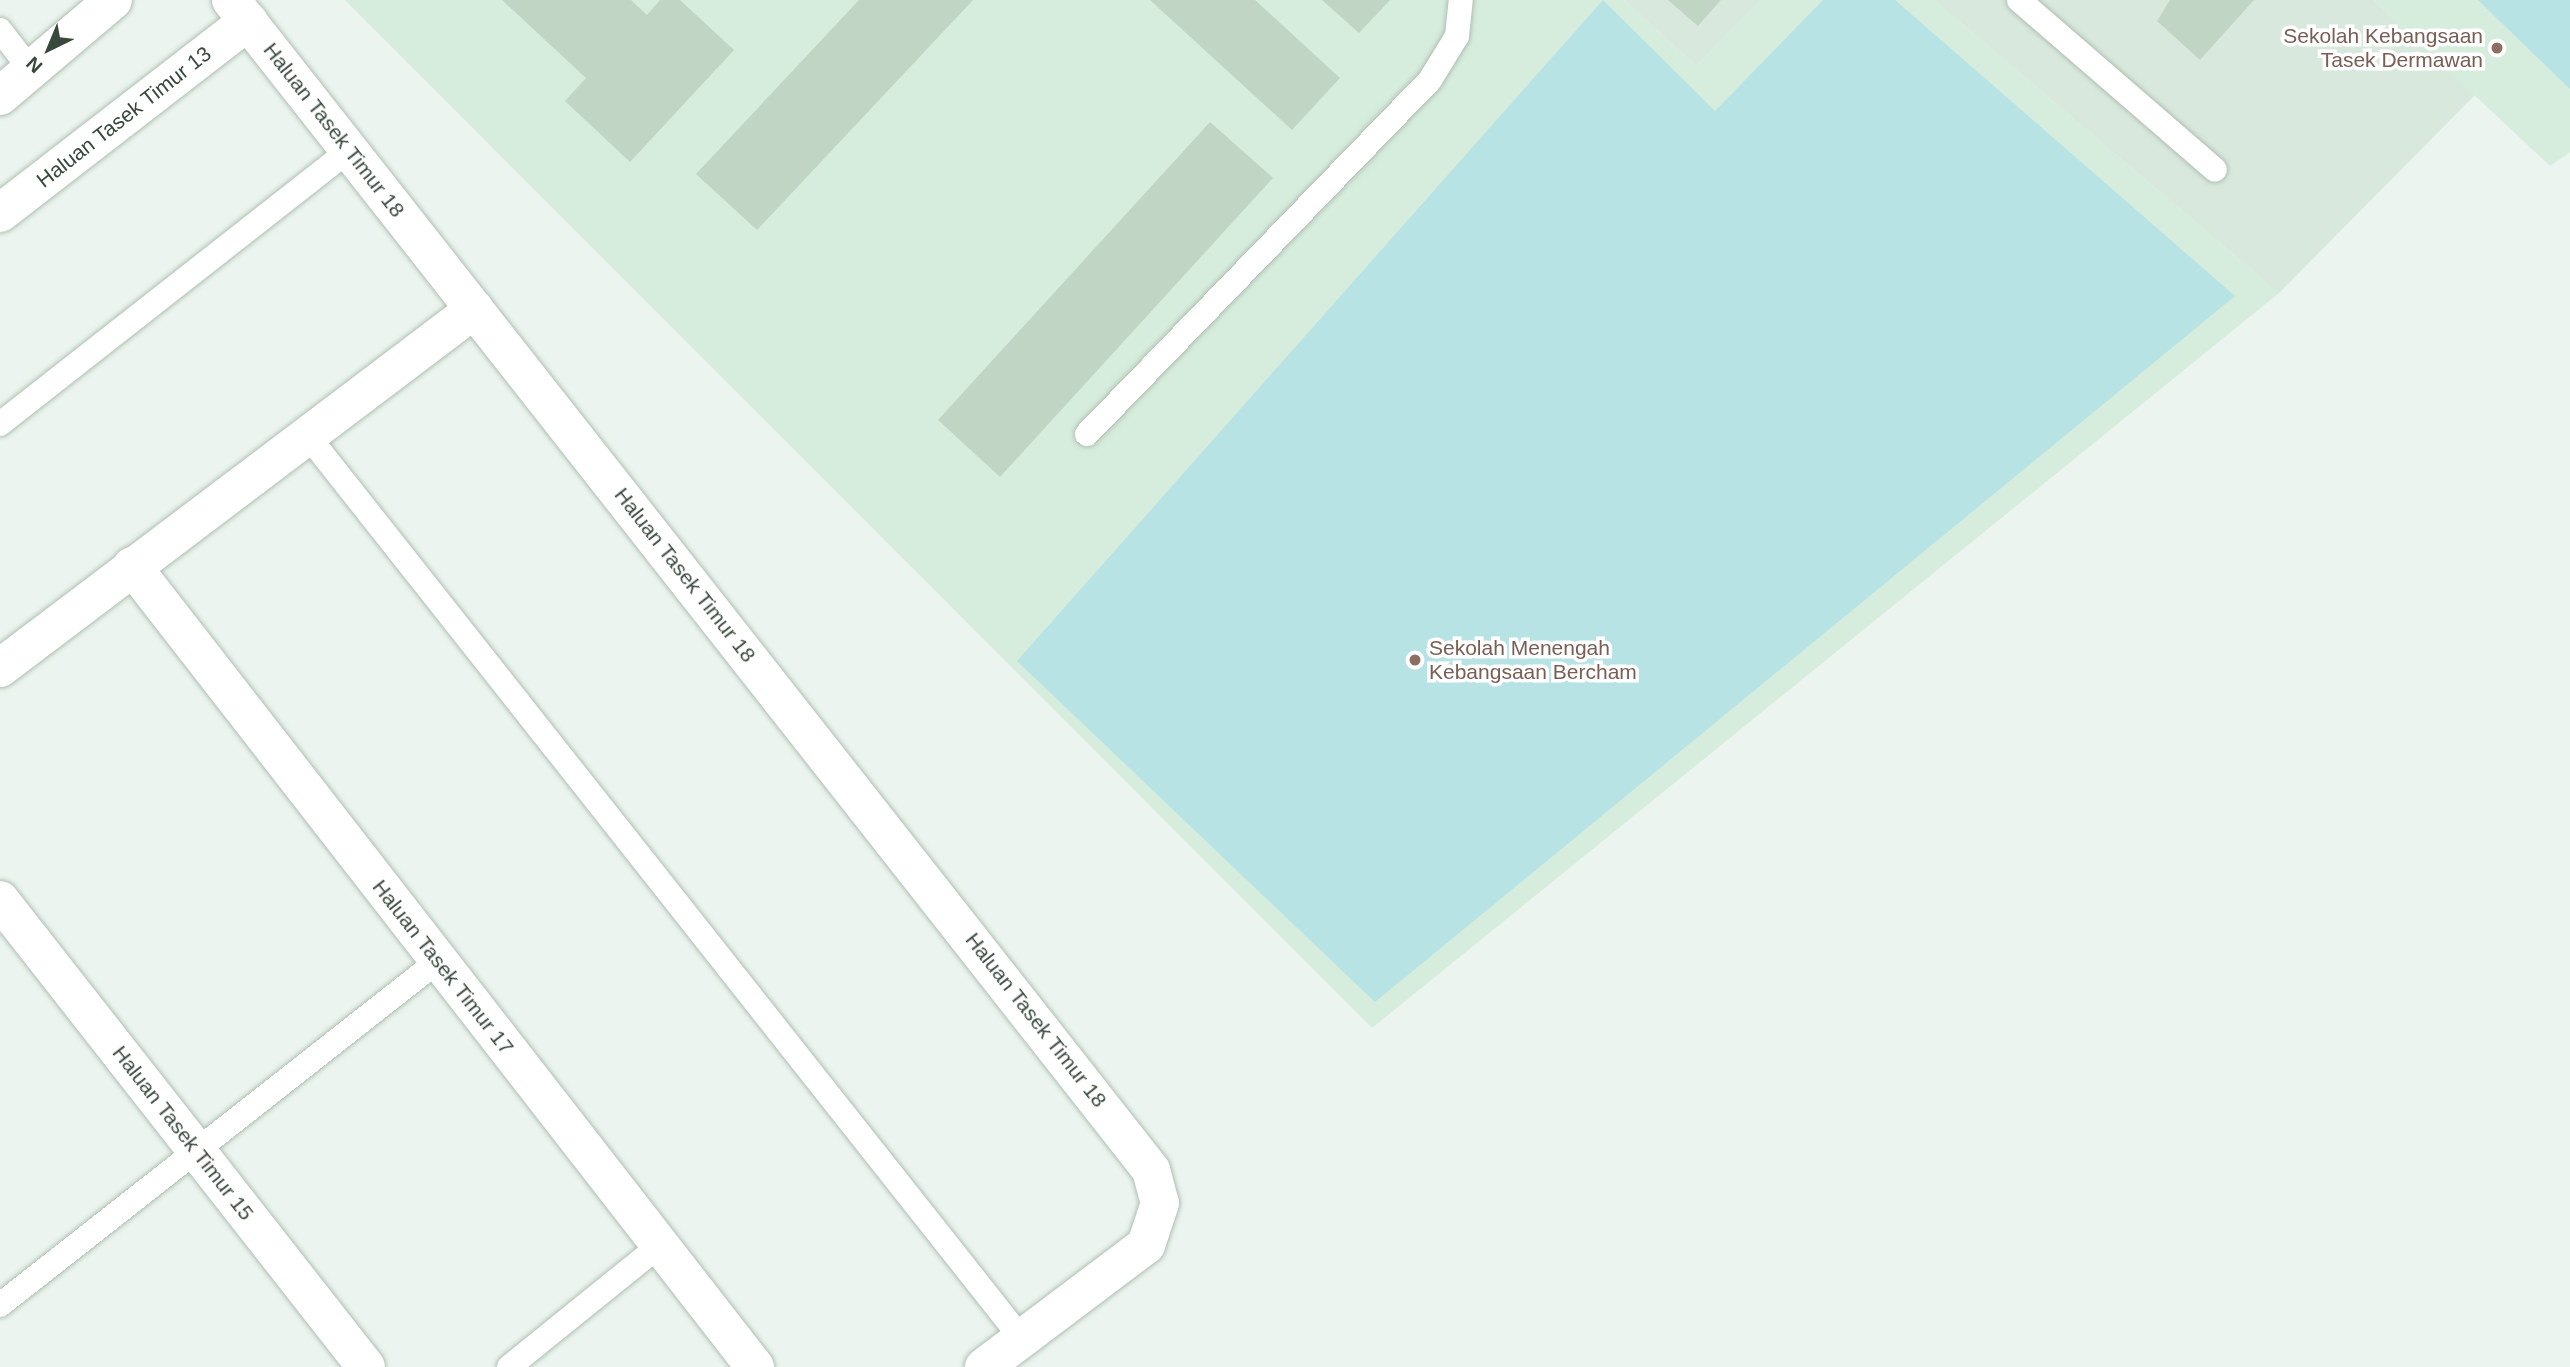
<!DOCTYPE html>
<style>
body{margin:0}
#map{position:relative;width:2570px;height:1367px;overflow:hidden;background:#ebf4ee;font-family:Helvetica,sans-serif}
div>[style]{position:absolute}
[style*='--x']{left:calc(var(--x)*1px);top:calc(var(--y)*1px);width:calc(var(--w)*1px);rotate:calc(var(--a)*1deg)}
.residential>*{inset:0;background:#d9e8dd}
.education>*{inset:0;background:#d6ecdd}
.green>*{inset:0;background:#b7e3e5}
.building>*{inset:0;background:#c1d5c5}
.roads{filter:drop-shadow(0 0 2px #aebfb2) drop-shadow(0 0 2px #aebfb2)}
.lane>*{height:24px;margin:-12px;padding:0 12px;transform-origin:12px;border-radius:12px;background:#fff}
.street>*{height:38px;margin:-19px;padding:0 19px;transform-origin:19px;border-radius:19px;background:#fff}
.dots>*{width:19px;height:19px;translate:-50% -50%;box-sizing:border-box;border:4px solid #fff;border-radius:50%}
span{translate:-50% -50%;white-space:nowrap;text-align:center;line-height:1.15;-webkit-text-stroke:7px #fff;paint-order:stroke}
.education-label{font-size:21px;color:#785e54}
.right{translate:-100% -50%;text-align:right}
.left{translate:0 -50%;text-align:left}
.street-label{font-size:21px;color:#39483c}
.north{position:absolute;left:14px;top:14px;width:70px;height:70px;-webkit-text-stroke:5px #fff;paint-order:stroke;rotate:223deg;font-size:19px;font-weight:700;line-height:28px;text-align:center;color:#39483c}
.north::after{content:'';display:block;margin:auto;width:24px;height:32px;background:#39483c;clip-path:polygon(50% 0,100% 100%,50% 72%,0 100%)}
</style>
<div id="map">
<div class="residential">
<div style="clip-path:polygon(1624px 0,1761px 0,1696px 66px)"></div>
<div style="clip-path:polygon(1934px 0,2373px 0,2475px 95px,2279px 293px)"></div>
</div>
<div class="education">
<div style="clip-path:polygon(345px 0,1624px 0,1696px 66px,1761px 0,1934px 0,2279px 293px,1372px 1028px)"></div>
<div style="clip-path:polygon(2373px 0,2570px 0,2570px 152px,2550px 166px)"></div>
</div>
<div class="green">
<div style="clip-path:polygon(1603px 0,1715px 111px,1823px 0,1895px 0,2235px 296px,1375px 1002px,1017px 661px)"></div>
<div style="clip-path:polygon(2478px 0,2570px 0,2570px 89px)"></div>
</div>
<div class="building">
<div style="clip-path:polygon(502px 0,631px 0,647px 15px,660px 0,680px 0,734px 50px,630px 162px,565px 101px,586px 78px)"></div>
<div style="clip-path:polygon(859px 0,973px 0,757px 230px,696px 174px)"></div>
<div style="clip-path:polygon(1150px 0,1255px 0,1340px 78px,1292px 130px)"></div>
<div style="clip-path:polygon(1322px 0,1390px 0,1359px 33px)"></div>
<div style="clip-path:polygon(1668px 0,1721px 0,1698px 26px)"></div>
<div style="clip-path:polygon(2170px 0,2254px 0,2200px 60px,2157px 21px)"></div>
<div style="clip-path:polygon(1210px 122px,1273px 178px,1000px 477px,938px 420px)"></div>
</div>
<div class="roads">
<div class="lane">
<div style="--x:2019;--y:0;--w:259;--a:40.9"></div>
<div style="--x:0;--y:30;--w:51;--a:52.2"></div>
<div style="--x:0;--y:424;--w:444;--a:-38.1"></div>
<div style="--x:1087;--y:434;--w:493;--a:-45.9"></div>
<div style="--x:1430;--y:80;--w:52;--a:-58.5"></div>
<div style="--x:1457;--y:36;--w:36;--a:-84"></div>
<div style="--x:308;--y:436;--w:1151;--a:51.67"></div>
<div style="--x:0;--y:1305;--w:557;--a:-38.15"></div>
<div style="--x:509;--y:1367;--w:194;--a:-38.9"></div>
</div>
<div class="street">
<div style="--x:231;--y:0;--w:1488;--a:51.82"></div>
<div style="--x:1151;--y:1170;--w:34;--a:75"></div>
<div style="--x:1160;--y:1203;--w:44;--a:108.4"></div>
<div style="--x:1146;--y:1245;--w:203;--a:143"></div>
<div style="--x:0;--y:96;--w:148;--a:-40.3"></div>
<div style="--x:0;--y:213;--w:314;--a:-37.7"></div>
<div style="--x:132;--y:566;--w:1015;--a:52.13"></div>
<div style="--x:0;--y:668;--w:595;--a:-37.08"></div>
<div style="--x:0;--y:900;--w:593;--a:51.91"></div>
</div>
</div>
<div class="dots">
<div style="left:2497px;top:48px;background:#8d6e63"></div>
<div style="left:1415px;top:660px;background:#8d6e63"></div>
</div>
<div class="education-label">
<span class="right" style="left:2483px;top:48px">Sekolah Kebangsaan<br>Tasek Dermawan</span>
<span class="left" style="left:1429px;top:660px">Sekolah Menengah<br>Kebangsaan Bercham</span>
</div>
<div class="street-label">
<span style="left:124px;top:117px;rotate:-38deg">Haluan Tasek Timur 13</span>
<span style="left:334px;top:130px;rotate:52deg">Haluan Tasek Timur 18</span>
<span style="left:685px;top:575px;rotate:52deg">Haluan Tasek Timur 18</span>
<span style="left:443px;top:967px;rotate:52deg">Haluan Tasek Timur 17</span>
<span style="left:1036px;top:1020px;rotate:52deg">Haluan Tasek Timur 18</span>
<span style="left:183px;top:1133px;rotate:52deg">Haluan Tasek Timur 15</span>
</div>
<div class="north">N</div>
</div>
